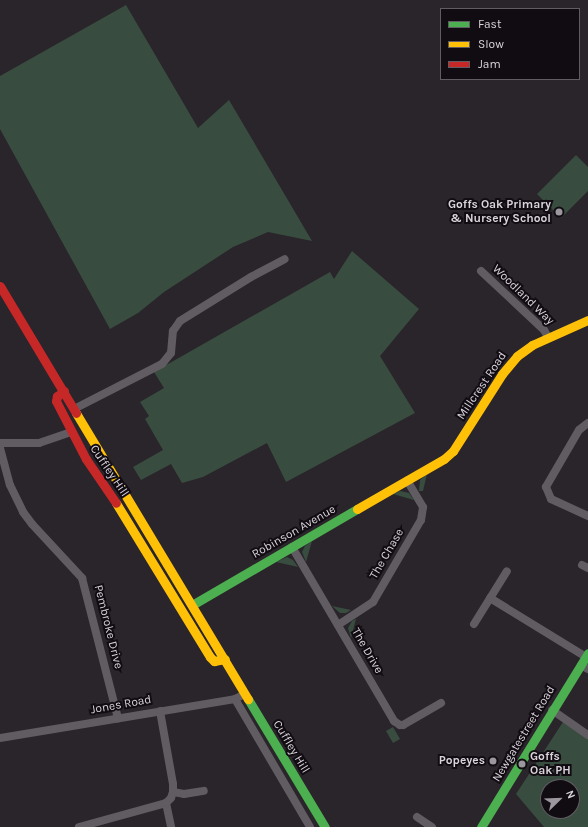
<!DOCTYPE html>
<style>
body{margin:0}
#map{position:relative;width:588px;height:827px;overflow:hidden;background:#2a242b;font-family:Karla,sans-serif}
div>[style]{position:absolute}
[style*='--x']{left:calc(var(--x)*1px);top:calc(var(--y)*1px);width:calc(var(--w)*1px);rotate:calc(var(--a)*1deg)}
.green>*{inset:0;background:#384d3f}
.street>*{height:8px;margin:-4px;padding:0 4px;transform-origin:4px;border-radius:4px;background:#605c62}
.fast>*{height:9px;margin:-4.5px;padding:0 4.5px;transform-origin:4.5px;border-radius:4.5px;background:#4caf50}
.slow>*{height:9px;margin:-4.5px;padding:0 4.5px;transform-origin:4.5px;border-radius:4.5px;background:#ffc107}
.jam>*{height:9px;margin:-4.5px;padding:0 4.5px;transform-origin:4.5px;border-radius:4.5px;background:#c62828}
.dots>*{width:11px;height:11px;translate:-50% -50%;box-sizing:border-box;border:2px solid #110c12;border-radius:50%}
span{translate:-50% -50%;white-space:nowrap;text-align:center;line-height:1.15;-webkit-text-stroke:4px #110c12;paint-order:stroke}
.poi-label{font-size:12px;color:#dad3dc;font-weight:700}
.right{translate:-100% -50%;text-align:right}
.left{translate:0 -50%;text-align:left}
.street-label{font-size:12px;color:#dad3dc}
.legend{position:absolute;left:440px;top:8px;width:140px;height:72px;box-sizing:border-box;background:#110c12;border:1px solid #615c63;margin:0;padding:5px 7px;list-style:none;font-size:12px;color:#dad3dc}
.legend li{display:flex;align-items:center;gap:8px;height:20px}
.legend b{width:20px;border:1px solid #615c63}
.north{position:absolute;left:540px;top:779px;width:40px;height:40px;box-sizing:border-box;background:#110c12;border:1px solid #615c63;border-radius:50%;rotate:67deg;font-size:11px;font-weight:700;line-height:16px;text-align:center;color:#dad3dc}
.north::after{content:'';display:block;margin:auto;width:14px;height:18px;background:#9c969e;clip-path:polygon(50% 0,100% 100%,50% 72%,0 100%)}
</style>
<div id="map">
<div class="green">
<div style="clip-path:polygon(126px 5px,198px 128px,229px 100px,312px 241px,268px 232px,233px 247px,164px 292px,138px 313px,110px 329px,0 129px,0 76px)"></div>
<div style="clip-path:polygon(576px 155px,588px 167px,588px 191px,561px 218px,537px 194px)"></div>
<div style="clip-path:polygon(352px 251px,419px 309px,380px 356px,415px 413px,286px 482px,267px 443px,203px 477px,182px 483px,171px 464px,141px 480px,133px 467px,163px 450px,145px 419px,149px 416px,140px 402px,164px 388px,154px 372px,330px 272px,334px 279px)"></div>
<div style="clip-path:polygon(427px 474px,423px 491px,419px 491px,420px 480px)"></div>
<div style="clip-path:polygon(400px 491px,409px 493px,414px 500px,393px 494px)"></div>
<div style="clip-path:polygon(312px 541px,306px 562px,302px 552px,305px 546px)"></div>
<div style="clip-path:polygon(287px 557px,293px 560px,298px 567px,276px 562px)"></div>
<div style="clip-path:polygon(332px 606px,351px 610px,346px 613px,340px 613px)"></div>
<div style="clip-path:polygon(356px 619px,351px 638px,348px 628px,352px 621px)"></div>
<div style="clip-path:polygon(evenodd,563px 722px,588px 739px,588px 827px,544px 827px,516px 794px,563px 722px,548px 787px,572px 787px,572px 811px,548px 811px,548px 787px)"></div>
<div style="clip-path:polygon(393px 727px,400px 739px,393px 743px,386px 731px)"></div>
</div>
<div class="street">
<div style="--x:481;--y:271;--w:86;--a:43.1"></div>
<div style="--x:544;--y:330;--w:8;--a:60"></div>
<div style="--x:74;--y:409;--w:99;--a:-27.1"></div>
<div style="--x:162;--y:364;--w:14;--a:-51"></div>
<div style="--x:171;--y:353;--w:22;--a:-85"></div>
<div style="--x:173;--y:331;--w:12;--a:-55"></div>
<div style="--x:180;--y:321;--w:84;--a:-31.8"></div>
<div style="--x:251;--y:277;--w:38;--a:-28"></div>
<div style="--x:588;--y:423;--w:11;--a:142"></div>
<div style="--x:579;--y:430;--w:66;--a:120.1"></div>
<div style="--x:546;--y:487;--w:13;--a:67"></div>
<div style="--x:551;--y:499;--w:41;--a:24.7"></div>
<div style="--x:0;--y:443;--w:39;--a:0"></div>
<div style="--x:39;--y:443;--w:34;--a:-19"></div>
<div style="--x:0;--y:448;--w:38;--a:75"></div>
<div style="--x:10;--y:485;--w:30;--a:64"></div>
<div style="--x:23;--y:512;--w:15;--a:53"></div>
<div style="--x:32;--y:524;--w:74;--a:47.2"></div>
<div style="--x:82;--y:578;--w:145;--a:75.6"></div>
<div style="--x:292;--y:547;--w:202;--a:59.6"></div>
<div style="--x:394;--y:721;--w:7;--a:34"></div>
<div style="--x:400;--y:725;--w:3;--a:0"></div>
<div style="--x:403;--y:725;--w:44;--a:-30.1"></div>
<div style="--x:582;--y:565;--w:7;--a:27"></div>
<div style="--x:490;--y:598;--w:113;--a:31.6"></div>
<div style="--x:474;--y:624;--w:62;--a:-58.1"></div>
<div style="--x:338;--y:625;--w:42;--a:-33.3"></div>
<div style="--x:373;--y:602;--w:95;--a:-59.7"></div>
<div style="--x:421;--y:520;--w:13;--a:-81"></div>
<div style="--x:423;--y:507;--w:31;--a:-121"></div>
<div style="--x:581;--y:665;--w:8;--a:30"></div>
<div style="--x:235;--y:699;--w:148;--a:59.6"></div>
<div style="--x:552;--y:710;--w:44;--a:34.8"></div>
<div style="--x:0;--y:738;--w:238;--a:-9.4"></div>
<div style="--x:235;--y:699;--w:11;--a:-27"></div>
<div style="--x:173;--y:792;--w:11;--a:10"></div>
<div style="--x:184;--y:794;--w:20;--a:-9"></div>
<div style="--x:166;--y:803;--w:25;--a:78"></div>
<div style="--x:417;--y:817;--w:18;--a:34"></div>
<div style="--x:79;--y:827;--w:90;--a:-15.4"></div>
<div style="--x:166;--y:803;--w:7;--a:-45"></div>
<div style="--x:171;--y:798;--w:6;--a:-72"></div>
<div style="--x:173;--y:792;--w:8;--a:-90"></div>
<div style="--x:173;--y:784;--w:74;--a:-100.1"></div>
</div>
<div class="fast">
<div style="--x:192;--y:605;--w:191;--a:-30.2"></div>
<div style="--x:248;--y:699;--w:149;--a:59"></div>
<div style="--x:481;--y:827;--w:204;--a:-58.4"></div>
</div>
<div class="slow">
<div style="--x:76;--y:413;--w:334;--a:59"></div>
<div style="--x:116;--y:503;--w:180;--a:58.6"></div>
<div style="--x:210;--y:657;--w:6;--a:45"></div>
<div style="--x:214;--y:661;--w:11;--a:-10"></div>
<div style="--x:357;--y:509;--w:100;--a:-29.9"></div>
<div style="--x:444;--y:459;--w:12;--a:-42"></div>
<div style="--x:453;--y:451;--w:91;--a:-57.5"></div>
<div style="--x:502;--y:374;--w:23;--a:-50"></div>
<div style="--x:517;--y:356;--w:19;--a:-36"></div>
<div style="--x:532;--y:345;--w:61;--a:-24.1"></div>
</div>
<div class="jam">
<div style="--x:0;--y:286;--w:148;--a:59.1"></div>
<div style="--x:64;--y:391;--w:9;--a:144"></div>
<div style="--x:57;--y:396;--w:5;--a:101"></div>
<div style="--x:56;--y:401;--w:65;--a:62.7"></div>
<div style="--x:86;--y:459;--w:53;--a:55.7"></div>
</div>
<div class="dots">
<div style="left:559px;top:212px;background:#9c969e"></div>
<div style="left:493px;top:761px;background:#9c969e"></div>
<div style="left:522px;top:764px;background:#9c969e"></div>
</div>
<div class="poi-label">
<span class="right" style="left:551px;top:212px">Goffs Oak Primary<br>&amp; Nursery School</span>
<span class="left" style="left:530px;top:764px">Goffs<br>Oak PH</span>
<span class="right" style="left:485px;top:761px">Popeyes</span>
</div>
<div class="street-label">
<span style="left:523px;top:295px;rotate:44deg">Woodland Way</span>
<span style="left:482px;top:386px;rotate:-56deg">Millcrest Road</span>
<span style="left:109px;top:471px;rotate:56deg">Cuffley Hill</span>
<span style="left:294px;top:532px;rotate:-30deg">Robinson Avenue</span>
<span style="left:387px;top:554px;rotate:-60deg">The Chase</span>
<span style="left:108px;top:627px;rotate:76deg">Pembroke Drive</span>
<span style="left:367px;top:651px;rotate:60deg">The Drive</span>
<span style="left:121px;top:705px;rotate:-10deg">Jones Road</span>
<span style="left:524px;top:734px;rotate:-59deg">Newgatestreet Road</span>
<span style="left:291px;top:747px;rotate:59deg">Cuffley Hill</span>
</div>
<ul class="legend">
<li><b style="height:5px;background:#4caf50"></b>Fast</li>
<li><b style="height:5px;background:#ffc107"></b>Slow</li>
<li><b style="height:5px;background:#c62828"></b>Jam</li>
</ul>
<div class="north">N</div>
</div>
